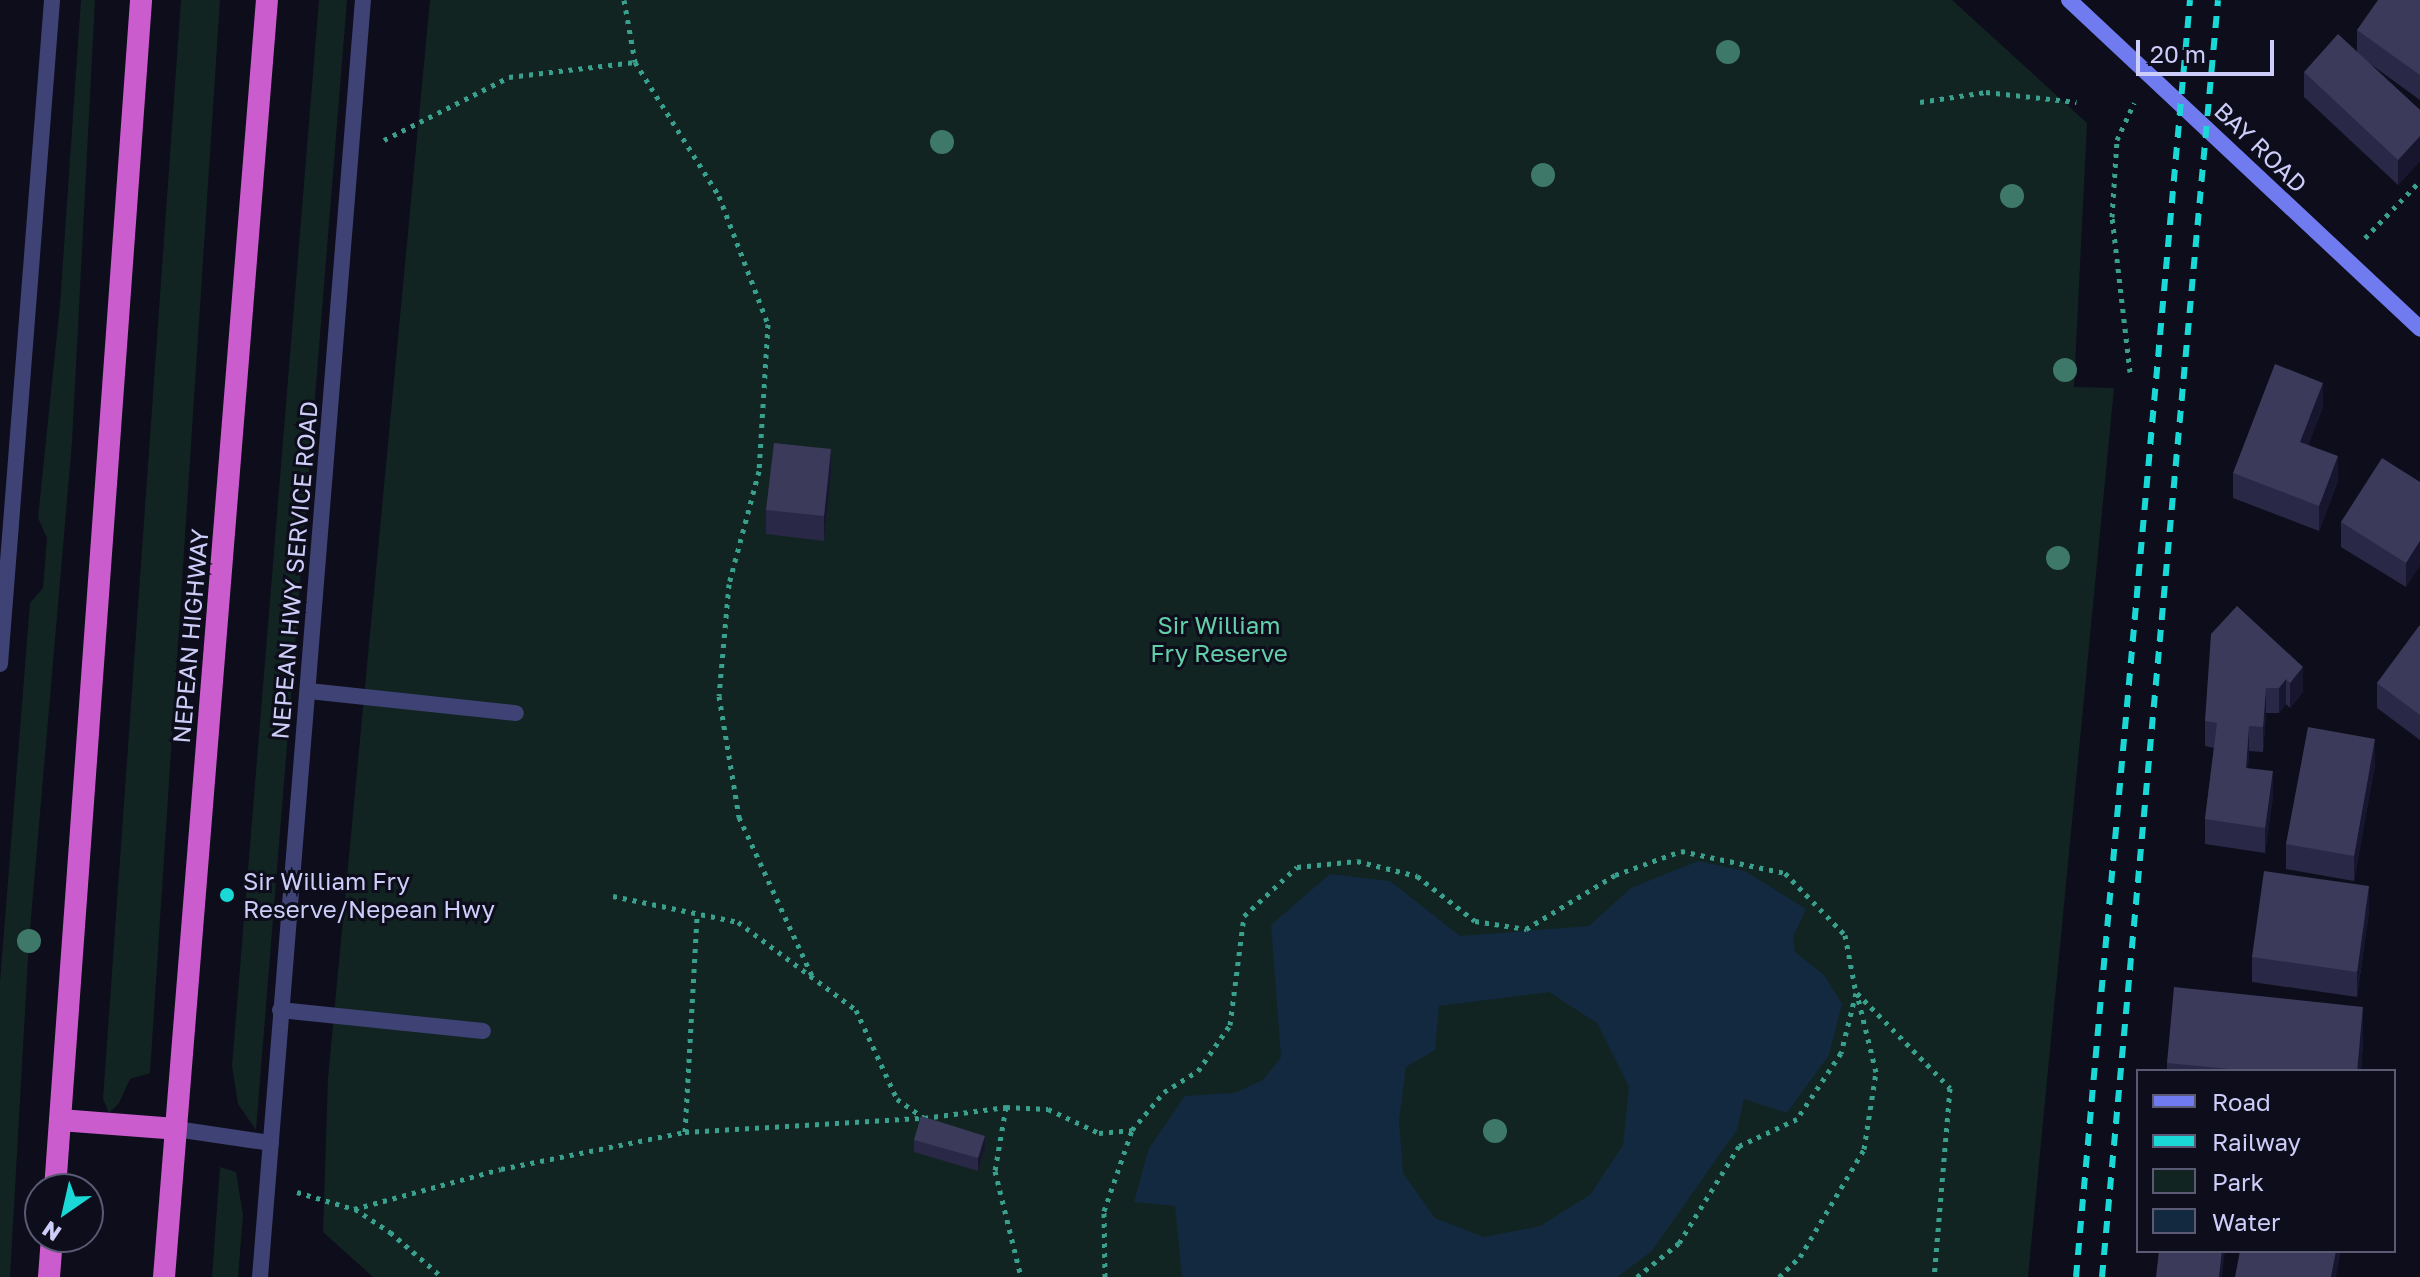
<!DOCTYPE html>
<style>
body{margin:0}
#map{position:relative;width:2420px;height:1277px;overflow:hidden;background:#0e0d1b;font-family:"Golos Text",sans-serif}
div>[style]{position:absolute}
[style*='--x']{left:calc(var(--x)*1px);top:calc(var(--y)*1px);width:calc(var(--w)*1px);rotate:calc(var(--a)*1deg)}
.green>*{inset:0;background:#112421}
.water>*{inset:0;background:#13293f}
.path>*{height:5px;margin-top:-2.5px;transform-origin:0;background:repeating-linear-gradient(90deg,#3aa08e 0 4px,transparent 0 10px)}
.service>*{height:16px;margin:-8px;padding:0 8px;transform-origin:8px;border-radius:8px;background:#3e4275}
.minor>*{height:16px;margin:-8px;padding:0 8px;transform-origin:8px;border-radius:8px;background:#3e4275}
.secondary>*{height:16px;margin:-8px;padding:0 8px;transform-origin:8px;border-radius:8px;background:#6f7bee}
.trunk>*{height:22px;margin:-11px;padding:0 11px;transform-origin:11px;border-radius:11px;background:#ca5ccd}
.rail>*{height:6px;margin-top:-3px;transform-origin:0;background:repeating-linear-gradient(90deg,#1ad8d5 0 12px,transparent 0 22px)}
.trees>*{width:24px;height:24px;margin:-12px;border-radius:50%;background:#3d7869}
.wall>*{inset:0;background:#2a2847}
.shaded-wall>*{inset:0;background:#18162e}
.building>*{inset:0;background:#3c3a5a}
.dots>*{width:22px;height:22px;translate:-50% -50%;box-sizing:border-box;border:4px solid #0e0d1b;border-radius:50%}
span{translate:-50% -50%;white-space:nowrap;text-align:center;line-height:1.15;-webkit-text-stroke:6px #0e0d1b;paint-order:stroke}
.street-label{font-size:24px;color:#cdcdf9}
.park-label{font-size:24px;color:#63cfa8}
.poi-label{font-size:24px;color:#cdcdf9}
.left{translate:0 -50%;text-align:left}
.legend{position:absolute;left:2136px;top:1069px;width:260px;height:184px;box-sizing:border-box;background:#0e0d1b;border:2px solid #5a5a74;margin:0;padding:10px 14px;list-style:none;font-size:24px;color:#cdcdf9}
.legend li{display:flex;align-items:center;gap:16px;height:40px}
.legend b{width:40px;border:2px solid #5a5a74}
.north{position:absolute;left:24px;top:1173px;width:80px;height:80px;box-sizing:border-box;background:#0e0d1b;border:2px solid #5a5a74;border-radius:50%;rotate:214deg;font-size:22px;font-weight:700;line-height:32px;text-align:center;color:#cdcdf9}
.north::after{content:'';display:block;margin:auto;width:28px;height:36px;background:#1ad8d5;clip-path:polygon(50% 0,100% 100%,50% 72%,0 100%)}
.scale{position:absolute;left:2136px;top:40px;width:138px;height:36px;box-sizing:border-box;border:4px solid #cdcdf9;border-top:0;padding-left:10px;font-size:24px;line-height:28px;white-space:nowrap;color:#cdcdf9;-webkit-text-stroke:6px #0e0d1b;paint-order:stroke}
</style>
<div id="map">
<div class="green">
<div style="clip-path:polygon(81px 0,95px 0,72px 442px,29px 941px,10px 1277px,0 1277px,0 982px,30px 603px,43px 588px,47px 538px,38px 518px,60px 305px)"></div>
<div style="clip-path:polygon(181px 0,220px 0,150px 1073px,130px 1079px,119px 1103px,109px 1113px,103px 1099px)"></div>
<div style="clip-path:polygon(319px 0,347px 0,256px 1130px,238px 1104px,232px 1066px)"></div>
<div style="clip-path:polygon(430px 0,1952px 0,2087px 123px,2074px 387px,2114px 388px,2028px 1277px,373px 1277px,323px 1232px,328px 1078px)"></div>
<div style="clip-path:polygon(220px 1167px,236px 1172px,243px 1215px,238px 1277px,212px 1277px)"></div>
</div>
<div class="water">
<div style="clip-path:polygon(evenodd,1698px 861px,1745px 871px,1806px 909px,1793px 937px,1795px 952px,1824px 975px,1842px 1004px,1829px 1055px,1787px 1113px,1744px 1099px,1737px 1130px,1651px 1252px,1617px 1277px,1182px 1277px,1175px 1206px,1134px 1202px,1149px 1148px,1185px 1096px,1234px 1093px,1263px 1080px,1281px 1057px,1271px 925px,1330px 874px,1390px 881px,1460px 936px,1589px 926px,1631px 888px,1698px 861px,1549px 992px,1597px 1023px,1629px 1087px,1623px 1145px,1590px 1195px,1540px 1226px,1484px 1237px,1435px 1218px,1403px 1173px,1399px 1120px,1406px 1067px,1435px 1050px,1439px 1006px,1549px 992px)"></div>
</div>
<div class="path">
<div style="--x:624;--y:0;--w:63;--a:79.9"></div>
<div style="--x:635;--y:62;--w:158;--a:57.9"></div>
<div style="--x:719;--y:196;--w:137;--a:69.1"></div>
<div style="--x:768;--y:324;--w:147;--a:93.5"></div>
<div style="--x:759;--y:471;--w:117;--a:104.9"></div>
<div style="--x:729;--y:584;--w:112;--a:95.1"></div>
<div style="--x:719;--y:696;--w:123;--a:80.6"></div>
<div style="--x:739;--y:817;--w:175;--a:65.3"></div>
<div style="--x:1920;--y:102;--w:67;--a:-8.6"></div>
<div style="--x:1986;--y:92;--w:91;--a:6.3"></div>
<div style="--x:384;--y:140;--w:140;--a:-26.7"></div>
<div style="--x:509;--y:77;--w:127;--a:-6.8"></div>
<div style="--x:2365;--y:238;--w:79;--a:-46"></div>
<div style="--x:2130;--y:372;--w:156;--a:-96.6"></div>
<div style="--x:2112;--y:217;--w:77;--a:-86.3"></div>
<div style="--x:2117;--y:140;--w:41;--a:-65.3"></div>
<div style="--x:613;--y:896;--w:128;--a:11.7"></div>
<div style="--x:738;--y:922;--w:147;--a:36.7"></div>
<div style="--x:856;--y:1010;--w:98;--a:65.3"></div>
<div style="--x:897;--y:1099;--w:33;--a:35"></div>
<div style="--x:924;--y:1118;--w:83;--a:-7.6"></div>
<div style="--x:1006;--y:1107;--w:42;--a:2.7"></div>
<div style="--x:1048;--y:1109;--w:56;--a:25.2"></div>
<div style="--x:1099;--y:1133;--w:33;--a:-5"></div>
<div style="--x:1857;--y:993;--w:133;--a:45.6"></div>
<div style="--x:1950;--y:1088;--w:190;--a:94.8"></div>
<div style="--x:1006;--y:1107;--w:65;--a:99.8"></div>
<div style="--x:995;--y:1171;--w:109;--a:76.2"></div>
<div style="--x:685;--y:1132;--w:218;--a:-86.8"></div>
<div style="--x:297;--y:1192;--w:59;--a:16.6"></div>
<div style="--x:354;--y:1209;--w:152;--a:-15.2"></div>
<div style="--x:501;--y:1169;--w:188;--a:-11.4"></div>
<div style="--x:685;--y:1132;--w:239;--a:-3.4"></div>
<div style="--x:355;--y:1209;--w:42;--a:33.3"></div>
<div style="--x:390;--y:1232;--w:69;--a:40.9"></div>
<div style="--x:1105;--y:1277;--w:66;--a:-90.9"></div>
<div style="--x:1104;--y:1211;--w:86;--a:-70.9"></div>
<div style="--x:1132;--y:1130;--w:50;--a:-49.9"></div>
<div style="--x:1164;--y:1092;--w:40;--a:-32"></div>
<div style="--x:1198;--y:1071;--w:56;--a:-55.2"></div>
<div style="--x:1230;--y:1025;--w:110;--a:-82.7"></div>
<div style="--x:1244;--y:916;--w:72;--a:-42.8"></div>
<div style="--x:1297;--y:867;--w:60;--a:-5.7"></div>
<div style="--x:1357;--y:861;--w:62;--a:14"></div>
<div style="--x:1417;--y:876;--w:73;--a:37.8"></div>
<div style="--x:1475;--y:921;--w:52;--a:8.9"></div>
<div style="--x:1526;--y:929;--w:104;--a:-31.2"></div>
<div style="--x:1615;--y:875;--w:70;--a:-20"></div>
<div style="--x:1681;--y:851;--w:106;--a:11.9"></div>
<div style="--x:1785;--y:873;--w:86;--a:45.9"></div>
<div style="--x:1845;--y:935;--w:59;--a:79.3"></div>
<div style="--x:1856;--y:993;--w:62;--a:104"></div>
<div style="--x:1841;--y:1053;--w:79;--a:123.7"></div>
<div style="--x:1797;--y:1119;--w:64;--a:155"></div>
<div style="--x:1739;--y:1146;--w:114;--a:121.7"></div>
<div style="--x:1679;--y:1243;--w:54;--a:141"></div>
<div style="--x:1779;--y:1277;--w:29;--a:-44"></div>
<div style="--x:1800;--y:1257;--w:126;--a:-59.3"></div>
<div style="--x:1864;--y:1149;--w:78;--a:-81.1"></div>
<div style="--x:1876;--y:1072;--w:80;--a:-103.7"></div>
</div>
<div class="service">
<div style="--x:309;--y:691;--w:208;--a:6.1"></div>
<div style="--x:280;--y:1010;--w:204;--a:5.9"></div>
</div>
<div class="minor">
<div style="--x:0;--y:664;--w:666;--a:-85.52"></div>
<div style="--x:176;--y:1129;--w:96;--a:8.4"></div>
<div style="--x:260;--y:1277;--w:1281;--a:-85.39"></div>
</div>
<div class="secondary">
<div style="--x:2069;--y:0;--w:481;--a:43.1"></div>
</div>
<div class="trunk">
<div style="--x:60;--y:1120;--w:116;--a:4.4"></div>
<div style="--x:55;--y:1189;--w:1192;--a:-85.86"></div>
<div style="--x:49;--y:1277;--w:40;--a:-85.7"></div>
<div style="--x:164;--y:1277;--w:1281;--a:-85.39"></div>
</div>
<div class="rail">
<div style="--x:2076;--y:1277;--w:1282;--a:-84.9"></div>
<div style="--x:2102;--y:1277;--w:1282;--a:-84.81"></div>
</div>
<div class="trees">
<div style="left:1728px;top:52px"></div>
<div style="left:942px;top:142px"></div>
<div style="left:1543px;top:175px"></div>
<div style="left:2012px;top:196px"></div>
<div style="left:2065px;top:370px"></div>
<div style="left:2058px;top:558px"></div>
<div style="left:29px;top:941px"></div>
<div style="left:1495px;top:1131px"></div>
</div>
<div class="wall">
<div style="clip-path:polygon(2420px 0,2420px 100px,2369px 63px,2420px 110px,2420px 161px,2398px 185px,2304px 97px,2304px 72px,2357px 52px,2357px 30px)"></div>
<div style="clip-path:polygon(2323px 407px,2308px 445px,2338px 481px,2319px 531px,2233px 498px,2233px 473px)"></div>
<div style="clip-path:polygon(831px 474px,824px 541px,766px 534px,766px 510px)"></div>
<div style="clip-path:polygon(2420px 482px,2406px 587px,2341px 547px,2341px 522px)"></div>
<div style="clip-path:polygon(2237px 606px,2303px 692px,2290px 708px,2286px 704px,2279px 713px,2266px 713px,2263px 752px,2249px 751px,2248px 768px,2273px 796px,2265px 853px,2205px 844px,2205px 819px,2214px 748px,2205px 746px,2205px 721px)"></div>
<div style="clip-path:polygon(2420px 626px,2420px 740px,2377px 708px,2377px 683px)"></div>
<div style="clip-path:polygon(2375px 764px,2354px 881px,2286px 869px,2286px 844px)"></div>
<div style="clip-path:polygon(2369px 911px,2357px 997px,2252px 982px,2252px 957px)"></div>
<div style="clip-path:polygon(2363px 1043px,2361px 1071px,2167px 1071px,2167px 1063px)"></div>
<div style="clip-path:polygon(914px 1140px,985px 1148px,978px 1171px,914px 1152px)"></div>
</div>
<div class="shaded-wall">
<div style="clip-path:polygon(2420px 136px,2420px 161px,2398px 185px,2398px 160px)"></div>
<div style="clip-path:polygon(2323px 383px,2323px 407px,2300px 467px,2300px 442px)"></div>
<div style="clip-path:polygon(831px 449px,831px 474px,824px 541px,824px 516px)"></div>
<div style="clip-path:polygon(2338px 456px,2338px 481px,2319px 531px,2319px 506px)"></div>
<div style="clip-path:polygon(2420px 541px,2420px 566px,2406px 587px,2406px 563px)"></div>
<div style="clip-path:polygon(2303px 667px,2303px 692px,2290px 708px,2290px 683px)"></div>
<div style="clip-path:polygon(2286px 679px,2286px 704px,2279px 713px,2279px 688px)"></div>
<div style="clip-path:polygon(2266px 688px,2266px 713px,2263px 752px,2263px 727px)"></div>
<div style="clip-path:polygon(2249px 726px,2249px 751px,2246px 793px,2246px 768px)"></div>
<div style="clip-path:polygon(2375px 739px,2375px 764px,2354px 881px,2354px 856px)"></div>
<div style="clip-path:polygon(2273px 771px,2273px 796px,2265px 853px,2265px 828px)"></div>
<div style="clip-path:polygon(2369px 886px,2369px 911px,2357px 997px,2357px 972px)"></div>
<div style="clip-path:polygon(2363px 1007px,2363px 1043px,2361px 1071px,2357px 1071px)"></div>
<div style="clip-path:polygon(985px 1136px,985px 1148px,978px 1171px,978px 1158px)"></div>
<div style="clip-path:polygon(2222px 1251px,2225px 1251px,2222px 1277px,2219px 1277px)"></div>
<div style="clip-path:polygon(2336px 1251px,2341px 1251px,2336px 1277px,2331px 1277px)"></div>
</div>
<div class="building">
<div style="clip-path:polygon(2378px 0,2420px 0,2420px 75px,2357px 30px)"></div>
<div style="clip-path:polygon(2338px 34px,2420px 110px,2420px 136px,2398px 160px,2304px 72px)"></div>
<div style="clip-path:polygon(2275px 364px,2323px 383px,2300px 442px,2338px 456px,2319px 506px,2233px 473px)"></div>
<div style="clip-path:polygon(774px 443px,831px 449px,824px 516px,766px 510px)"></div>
<div style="clip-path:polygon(2382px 458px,2420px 482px,2420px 541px,2406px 563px,2341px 522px)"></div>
<div style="clip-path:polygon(2237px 606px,2303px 667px,2290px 683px,2286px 679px,2279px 688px,2266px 688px,2263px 727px,2249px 726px,2246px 768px,2273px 771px,2265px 828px,2205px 819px,2217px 723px,2205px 721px,2211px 634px)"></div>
<div style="clip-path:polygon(2419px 626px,2420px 626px,2420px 715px,2377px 683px)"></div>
<div style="clip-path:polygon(2308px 727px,2375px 739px,2354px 856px,2286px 844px)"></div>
<div style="clip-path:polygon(2264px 871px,2369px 886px,2357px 972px,2252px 957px)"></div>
<div style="clip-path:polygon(2174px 987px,2363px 1007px,2357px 1071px,2250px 1071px,2167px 1063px)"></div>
<div style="clip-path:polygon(921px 1116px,985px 1136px,978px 1158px,914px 1140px)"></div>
<div style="clip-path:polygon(2159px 1251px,2222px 1251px,2219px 1277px,2156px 1277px)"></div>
<div style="clip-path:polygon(2240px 1251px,2336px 1251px,2331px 1277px,2235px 1277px)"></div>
</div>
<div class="dots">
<div style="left:227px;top:895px;background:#1ad8d5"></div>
</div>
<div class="street-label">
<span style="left:2261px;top:147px;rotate:44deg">BAY ROAD</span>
<span style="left:294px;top:570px;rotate:-85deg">NEPEAN HWY SERVICE ROAD</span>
<span style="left:190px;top:636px;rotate:-85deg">NEPEAN HIGHWAY</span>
</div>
<div class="park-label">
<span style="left:1219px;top:639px">Sir William<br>Fry Reserve</span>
</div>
<div class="poi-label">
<span class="left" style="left:243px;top:895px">Sir William Fry<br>Reserve/Nepean Hwy</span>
</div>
<ul class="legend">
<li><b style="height:10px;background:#6f7bee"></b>Road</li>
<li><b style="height:10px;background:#1ad8d5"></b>Railway</li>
<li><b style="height:22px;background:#112421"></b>Park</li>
<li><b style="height:22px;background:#13293f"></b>Water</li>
</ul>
<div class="north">N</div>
<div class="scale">20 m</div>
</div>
